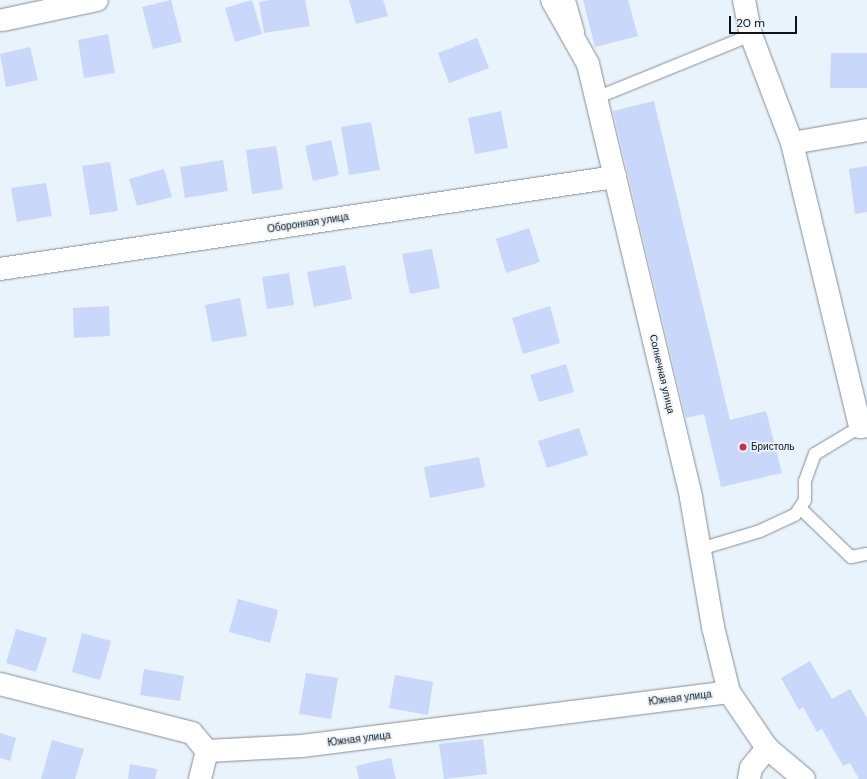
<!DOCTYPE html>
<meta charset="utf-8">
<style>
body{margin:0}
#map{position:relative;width:867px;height:779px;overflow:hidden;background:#e9f3fb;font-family:"DM Sans",sans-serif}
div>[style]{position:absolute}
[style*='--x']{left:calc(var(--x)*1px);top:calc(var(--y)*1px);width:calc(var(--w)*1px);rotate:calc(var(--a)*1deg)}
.building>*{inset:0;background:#c8d7fa}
.roads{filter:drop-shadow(0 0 1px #858e95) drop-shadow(0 0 1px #858e95)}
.service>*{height:12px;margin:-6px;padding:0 6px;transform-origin:6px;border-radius:6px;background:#fff}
.minor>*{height:22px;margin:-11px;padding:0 11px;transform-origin:11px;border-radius:11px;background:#fff}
.tertiary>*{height:22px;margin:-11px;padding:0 11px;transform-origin:11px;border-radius:11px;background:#fff}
.dots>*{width:11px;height:11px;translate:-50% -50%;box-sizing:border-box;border:2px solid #e9f3fb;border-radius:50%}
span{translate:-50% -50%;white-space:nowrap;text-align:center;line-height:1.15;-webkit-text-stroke:3.5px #e9f3fb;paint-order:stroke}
.street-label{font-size:10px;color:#101315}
.poi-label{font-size:10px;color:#101315}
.left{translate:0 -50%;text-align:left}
.scale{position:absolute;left:729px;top:16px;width:68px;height:18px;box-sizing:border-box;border:2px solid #101315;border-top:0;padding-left:5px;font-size:12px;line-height:14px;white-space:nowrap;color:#101315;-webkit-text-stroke:3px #e9f3fb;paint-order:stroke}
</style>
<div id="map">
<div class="building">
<div style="clip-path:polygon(171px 0,182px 42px,153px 49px,142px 7px)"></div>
<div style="clip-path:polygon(252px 0,262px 34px,235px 42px,225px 8px)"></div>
<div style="clip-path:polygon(270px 0,305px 0,310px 26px,264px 33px,259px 2px)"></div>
<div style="clip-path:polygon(349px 0,383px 0,388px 16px,356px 24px)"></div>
<div style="clip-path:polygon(583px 0,628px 0,638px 36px,595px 47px)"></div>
<div style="clip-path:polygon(108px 34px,115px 73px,84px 78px,78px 40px)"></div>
<div style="clip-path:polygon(477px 38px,489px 68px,449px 83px,438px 53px)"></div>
<div style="clip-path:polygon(30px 47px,38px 80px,6px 87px,0 54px)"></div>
<div style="clip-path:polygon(831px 53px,867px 53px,867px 88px,830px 88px)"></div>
<div style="clip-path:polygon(654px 101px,730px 420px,766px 411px,782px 473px,721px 487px,704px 414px,686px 418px,613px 111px)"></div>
<div style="clip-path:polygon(501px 111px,508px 148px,475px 154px,468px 118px)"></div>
<div style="clip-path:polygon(371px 122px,380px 170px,349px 175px,341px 127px)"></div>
<div style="clip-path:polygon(331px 140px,339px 175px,313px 181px,305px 146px)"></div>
<div style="clip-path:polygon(276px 146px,283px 189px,252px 194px,246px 150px)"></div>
<div style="clip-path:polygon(223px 160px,228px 191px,185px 198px,180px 167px)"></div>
<div style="clip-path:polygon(110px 162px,118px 211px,90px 215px,82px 166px)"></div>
<div style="clip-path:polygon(867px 166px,867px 212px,855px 214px,849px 169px)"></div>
<div style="clip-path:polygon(164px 169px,172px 197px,137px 206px,129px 179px)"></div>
<div style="clip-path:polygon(46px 183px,52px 216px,17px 222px,11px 188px)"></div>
<div style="clip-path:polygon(529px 228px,540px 262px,506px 273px,496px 239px)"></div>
<div style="clip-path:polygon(432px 249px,440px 288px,410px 294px,402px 254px)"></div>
<div style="clip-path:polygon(345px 265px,352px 299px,314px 307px,307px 272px)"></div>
<div style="clip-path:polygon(289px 273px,294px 305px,267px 309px,262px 277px)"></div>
<div style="clip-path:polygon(240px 298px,247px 336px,212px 342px,205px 305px)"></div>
<div style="clip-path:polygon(109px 306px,110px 336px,74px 338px,73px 308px)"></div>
<div style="clip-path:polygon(550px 306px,560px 343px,523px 354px,512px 318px)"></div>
<div style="clip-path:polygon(566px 364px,574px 392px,539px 402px,530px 375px)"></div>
<div style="clip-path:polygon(579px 428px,588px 455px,547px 468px,538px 441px)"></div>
<div style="clip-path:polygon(479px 457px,485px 487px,430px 498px,424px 467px)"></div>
<div style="clip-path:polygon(238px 599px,278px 610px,270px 643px,229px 632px)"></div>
<div style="clip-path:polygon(16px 629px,47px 638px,36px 672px,6px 663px)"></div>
<div style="clip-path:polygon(82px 633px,111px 641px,100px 680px,72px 672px)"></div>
<div style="clip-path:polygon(810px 661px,832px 699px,850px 689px,867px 718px,867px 779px,859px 779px,850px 763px,843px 766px,822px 729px,817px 732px,803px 707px,799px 710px,781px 678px)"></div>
<div style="clip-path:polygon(144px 669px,184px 676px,180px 701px,140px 695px)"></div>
<div style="clip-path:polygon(306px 673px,338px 678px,331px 719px,299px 714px)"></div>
<div style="clip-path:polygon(395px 675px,433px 682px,428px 715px,389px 708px)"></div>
<div style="clip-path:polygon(0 733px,16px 738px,10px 761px,0 758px)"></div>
<div style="clip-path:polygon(483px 739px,487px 774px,444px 779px,439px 744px)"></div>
<div style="clip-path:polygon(52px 740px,84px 749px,75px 779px,41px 779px)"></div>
<div style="clip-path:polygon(391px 758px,396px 779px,359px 779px,356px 766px)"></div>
<div style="clip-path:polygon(130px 764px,157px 769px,155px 779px,128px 779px)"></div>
</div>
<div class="roads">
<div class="service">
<div style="--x:569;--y:0;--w:33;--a:74"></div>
<div style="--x:596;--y:98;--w:167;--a:-22.1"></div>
<div style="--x:800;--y:508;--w:71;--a:43.9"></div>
<div style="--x:851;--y:557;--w:16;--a:-11"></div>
<div style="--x:700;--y:549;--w:63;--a:-16.7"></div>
<div style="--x:760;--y:531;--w:38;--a:-25"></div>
<div style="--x:795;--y:515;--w:18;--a:-56"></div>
<div style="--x:805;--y:500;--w:19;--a:-90"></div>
<div style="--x:805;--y:481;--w:29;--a:-70"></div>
<div style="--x:815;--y:454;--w:52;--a:-31"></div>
</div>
<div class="minor">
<div style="--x:744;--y:0;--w:36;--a:79"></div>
<div style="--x:751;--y:35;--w:116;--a:69.2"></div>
<div style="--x:792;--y:143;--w:292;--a:76.5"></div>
<div style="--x:860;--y:427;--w:7;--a:-8"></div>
<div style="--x:3;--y:20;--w:96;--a:-12"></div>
<div style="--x:792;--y:143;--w:76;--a:-9.8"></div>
<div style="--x:0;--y:269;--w:622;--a:-8.51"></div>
<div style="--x:0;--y:684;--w:198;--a:14.3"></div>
<div style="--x:192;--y:733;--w:23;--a:50"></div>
<div style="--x:207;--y:751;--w:95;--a:-3"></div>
<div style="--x:302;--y:746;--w:430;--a:-7.2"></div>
<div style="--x:200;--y:779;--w:29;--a:-76"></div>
<div style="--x:749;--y:779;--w:11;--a:-80"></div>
<div style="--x:751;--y:768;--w:26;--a:-51"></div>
</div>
<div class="tertiary">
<div style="--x:552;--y:0;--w:73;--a:60.6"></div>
<div style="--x:588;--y:64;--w:446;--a:76.6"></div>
<div style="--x:691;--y:498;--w:131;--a:80.3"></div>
<div style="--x:713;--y:627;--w:67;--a:76.2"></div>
<div style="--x:729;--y:692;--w:68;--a:55.8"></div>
<div style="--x:767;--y:748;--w:48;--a:40"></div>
</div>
</div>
<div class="dots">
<div style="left:743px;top:447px;background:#c2324e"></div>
</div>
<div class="street-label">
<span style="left:308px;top:223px;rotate:-9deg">Оборонная улица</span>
<span style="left:662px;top:374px;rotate:77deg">Солнечная улица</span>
<span style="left:680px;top:698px;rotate:-7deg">Южная улица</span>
<span style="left:359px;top:739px;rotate:-7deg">Южная улица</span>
</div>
<div class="poi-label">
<span class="left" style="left:751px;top:447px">Бристоль</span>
</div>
<div class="scale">20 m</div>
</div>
